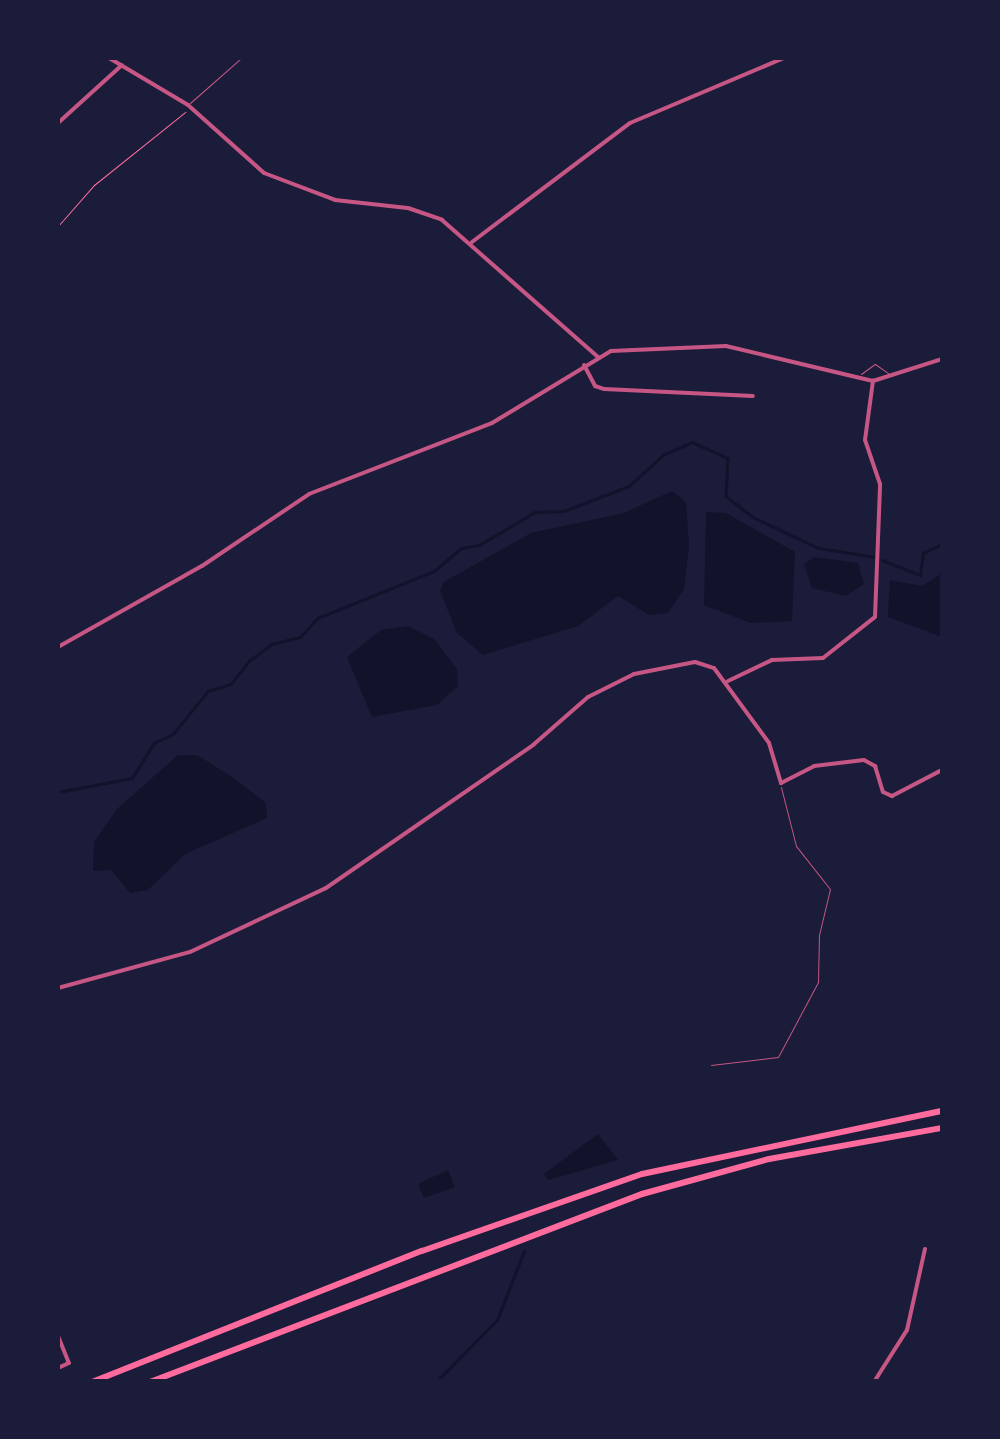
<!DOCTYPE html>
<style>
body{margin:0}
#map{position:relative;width:1000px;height:1439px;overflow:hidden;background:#1b1b3a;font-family:Poppins,sans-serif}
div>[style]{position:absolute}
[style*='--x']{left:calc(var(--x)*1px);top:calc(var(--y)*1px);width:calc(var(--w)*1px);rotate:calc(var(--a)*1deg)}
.water>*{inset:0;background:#12122b}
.stream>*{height:2.5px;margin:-1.25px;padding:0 1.25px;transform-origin:1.25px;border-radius:1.25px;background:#12122b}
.path>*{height:1px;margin:-0.5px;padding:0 0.5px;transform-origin:0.5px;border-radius:0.5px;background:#ff6b9d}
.service>*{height:1px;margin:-0.5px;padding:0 0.5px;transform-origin:0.5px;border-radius:0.5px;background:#c65784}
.minor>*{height:4px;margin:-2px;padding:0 2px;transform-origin:2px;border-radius:2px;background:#c65784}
.tertiary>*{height:4px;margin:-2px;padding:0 2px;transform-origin:2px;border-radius:2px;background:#c65784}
.motorway>*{height:6px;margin:-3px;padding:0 3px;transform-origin:3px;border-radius:3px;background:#ff6b9d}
span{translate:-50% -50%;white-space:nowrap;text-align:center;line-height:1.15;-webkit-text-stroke:10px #1b1b3a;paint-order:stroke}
.frame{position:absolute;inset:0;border:60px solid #1b1b3a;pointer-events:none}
</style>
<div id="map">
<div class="water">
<div style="clip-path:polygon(672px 491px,686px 502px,689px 545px,684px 589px,668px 613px,649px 615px,618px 596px,578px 626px,483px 655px,457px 633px,440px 591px,444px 582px,531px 533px,624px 513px)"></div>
<div style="clip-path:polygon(706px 512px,726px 513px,795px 552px,792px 621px,751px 623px,704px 605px)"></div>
<div style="clip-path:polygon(814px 557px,858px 563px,864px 584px,846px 596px,812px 588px,804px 564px)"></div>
<div style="clip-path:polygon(942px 573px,942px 637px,888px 617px,890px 580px,922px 586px)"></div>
<div style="clip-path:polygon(408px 626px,434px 639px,457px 669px,458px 686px,437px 705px,372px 717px,347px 657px,381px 630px)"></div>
<div style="clip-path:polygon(178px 755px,197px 755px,232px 777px,266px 803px,267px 818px,185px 854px,148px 890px,130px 893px,111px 870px,93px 871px,94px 842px,117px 809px)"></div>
<div style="clip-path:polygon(598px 1134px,618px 1160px,548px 1180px,544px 1174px)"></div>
<div style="clip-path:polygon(448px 1170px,455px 1187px,424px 1198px,418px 1184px)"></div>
</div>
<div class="stream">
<div style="--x:882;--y:560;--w:41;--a:21.5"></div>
<div style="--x:920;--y:575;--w:22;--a:-82"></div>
<div style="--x:923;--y:553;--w:21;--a:-25"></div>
<div style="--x:58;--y:792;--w:75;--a:-10.7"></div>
<div style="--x:132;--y:778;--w:41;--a:-57.8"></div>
<div style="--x:154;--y:743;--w:21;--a:-25"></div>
<div style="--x:173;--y:734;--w:55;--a:-50.9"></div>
<div style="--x:208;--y:691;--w:24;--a:-17"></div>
<div style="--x:231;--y:684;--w:31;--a:-52"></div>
<div style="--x:250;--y:660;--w:27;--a:-36"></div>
<div style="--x:272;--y:644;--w:29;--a:-14"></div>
<div style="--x:300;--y:637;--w:26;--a:-47"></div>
<div style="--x:318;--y:618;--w:125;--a:-22.1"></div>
<div style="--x:434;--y:571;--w:35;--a:-40"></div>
<div style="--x:461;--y:548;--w:18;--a:-9"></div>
<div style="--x:479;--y:545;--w:65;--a:-30.5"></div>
<div style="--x:535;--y:512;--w:29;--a:-2"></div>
<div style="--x:564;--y:511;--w:70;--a:-21"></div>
<div style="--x:629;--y:486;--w:46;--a:-42.4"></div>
<div style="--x:663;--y:455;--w:32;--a:-24"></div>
<div style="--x:692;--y:442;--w:39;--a:24"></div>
<div style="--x:728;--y:458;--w:38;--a:93"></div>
<div style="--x:726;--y:496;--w:34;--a:38"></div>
<div style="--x:753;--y:517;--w:73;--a:25.2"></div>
<div style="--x:819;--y:548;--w:57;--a:9.1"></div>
<div style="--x:436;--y:1382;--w:87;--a:-45.5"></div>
<div style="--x:497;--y:1320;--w:74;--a:-68.6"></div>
</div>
<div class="path">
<div style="--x:58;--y:226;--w:55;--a:-48.7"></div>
<div style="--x:94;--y:185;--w:117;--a:-38.7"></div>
</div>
<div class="service">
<div style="--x:190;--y:103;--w:68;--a:-41.4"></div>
<div style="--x:861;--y:374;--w:17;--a:-36"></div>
<div style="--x:875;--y:364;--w:16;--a:35"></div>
<div style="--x:711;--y:1065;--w:67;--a:-6.8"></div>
<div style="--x:778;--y:1057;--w:85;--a:-61.9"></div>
<div style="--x:818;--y:982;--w:47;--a:-88.8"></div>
<div style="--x:819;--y:935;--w:47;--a:-76.6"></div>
<div style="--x:830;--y:889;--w:55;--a:-128.3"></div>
<div style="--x:796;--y:846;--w:61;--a:-104.3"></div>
</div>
<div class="minor">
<div style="--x:109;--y:58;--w:92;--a:30.7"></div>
<div style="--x:188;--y:105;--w:102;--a:41.8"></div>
<div style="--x:264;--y:173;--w:76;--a:20.8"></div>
<div style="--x:335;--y:200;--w:73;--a:6.3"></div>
<div style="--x:408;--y:208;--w:36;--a:19"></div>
<div style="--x:442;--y:220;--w:208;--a:41.3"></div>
<div style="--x:58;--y:123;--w:86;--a:-42.2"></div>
<div style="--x:472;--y:242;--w:198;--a:-37"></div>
<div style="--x:630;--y:123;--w:167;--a:-22.9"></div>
<div style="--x:584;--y:365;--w:24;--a:62"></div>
<div style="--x:595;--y:386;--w:9;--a:18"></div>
<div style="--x:604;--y:389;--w:149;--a:2.7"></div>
<div style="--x:728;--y:681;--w:49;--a:-25.5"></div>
<div style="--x:772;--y:660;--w:51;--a:-2.2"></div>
<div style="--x:823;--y:658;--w:66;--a:-38.3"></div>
<div style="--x:875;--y:617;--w:133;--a:-87.8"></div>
<div style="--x:880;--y:484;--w:46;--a:-108.8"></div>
<div style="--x:865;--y:440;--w:60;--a:-82.3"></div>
<div style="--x:58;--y:988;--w:137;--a:-15.3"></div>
<div style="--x:190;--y:952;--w:150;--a:-25.2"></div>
<div style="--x:326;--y:888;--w:252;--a:-34.6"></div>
<div style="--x:533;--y:745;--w:73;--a:-41.1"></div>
<div style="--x:588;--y:697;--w:51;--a:-26.6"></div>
<div style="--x:634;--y:674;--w:62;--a:-11.1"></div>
<div style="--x:695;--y:662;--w:20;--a:18"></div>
<div style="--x:714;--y:668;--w:93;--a:53.7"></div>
<div style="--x:769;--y:743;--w:42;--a:73.3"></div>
<div style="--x:781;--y:783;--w:37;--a:-27"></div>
<div style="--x:814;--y:766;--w:50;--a:-6.8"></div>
<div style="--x:864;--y:760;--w:13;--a:29"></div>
<div style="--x:875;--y:766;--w:27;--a:73"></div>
<div style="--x:883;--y:792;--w:10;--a:24"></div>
<div style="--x:892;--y:796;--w:56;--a:-27.5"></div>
<div style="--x:58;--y:1336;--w:29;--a:68"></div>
<div style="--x:69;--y:1363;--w:12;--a:156"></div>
<div style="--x:874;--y:1382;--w:62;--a:-57.6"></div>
<div style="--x:907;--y:1330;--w:83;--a:-77.5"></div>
</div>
<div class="tertiary">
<div style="--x:58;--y:647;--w:165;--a:-29.4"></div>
<div style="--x:202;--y:566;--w:129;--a:-33.9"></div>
<div style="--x:309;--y:494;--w:196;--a:-21.2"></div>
<div style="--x:492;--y:423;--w:139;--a:-31.2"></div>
<div style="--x:611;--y:351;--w:115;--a:-2.5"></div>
<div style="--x:726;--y:346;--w:151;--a:13.4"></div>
<div style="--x:873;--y:381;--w:72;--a:-17.7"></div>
</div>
<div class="motorway">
<div style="--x:92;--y:1382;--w:355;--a:-21.7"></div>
<div style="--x:422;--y:1251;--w:233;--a:-19.3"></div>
<div style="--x:642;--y:1174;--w:307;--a:-11.9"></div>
<div style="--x:150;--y:1382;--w:527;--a:-20.91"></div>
<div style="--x:642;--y:1194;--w:132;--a:-15.4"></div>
<div style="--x:769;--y:1159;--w:176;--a:-10.2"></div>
</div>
<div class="frame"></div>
</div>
